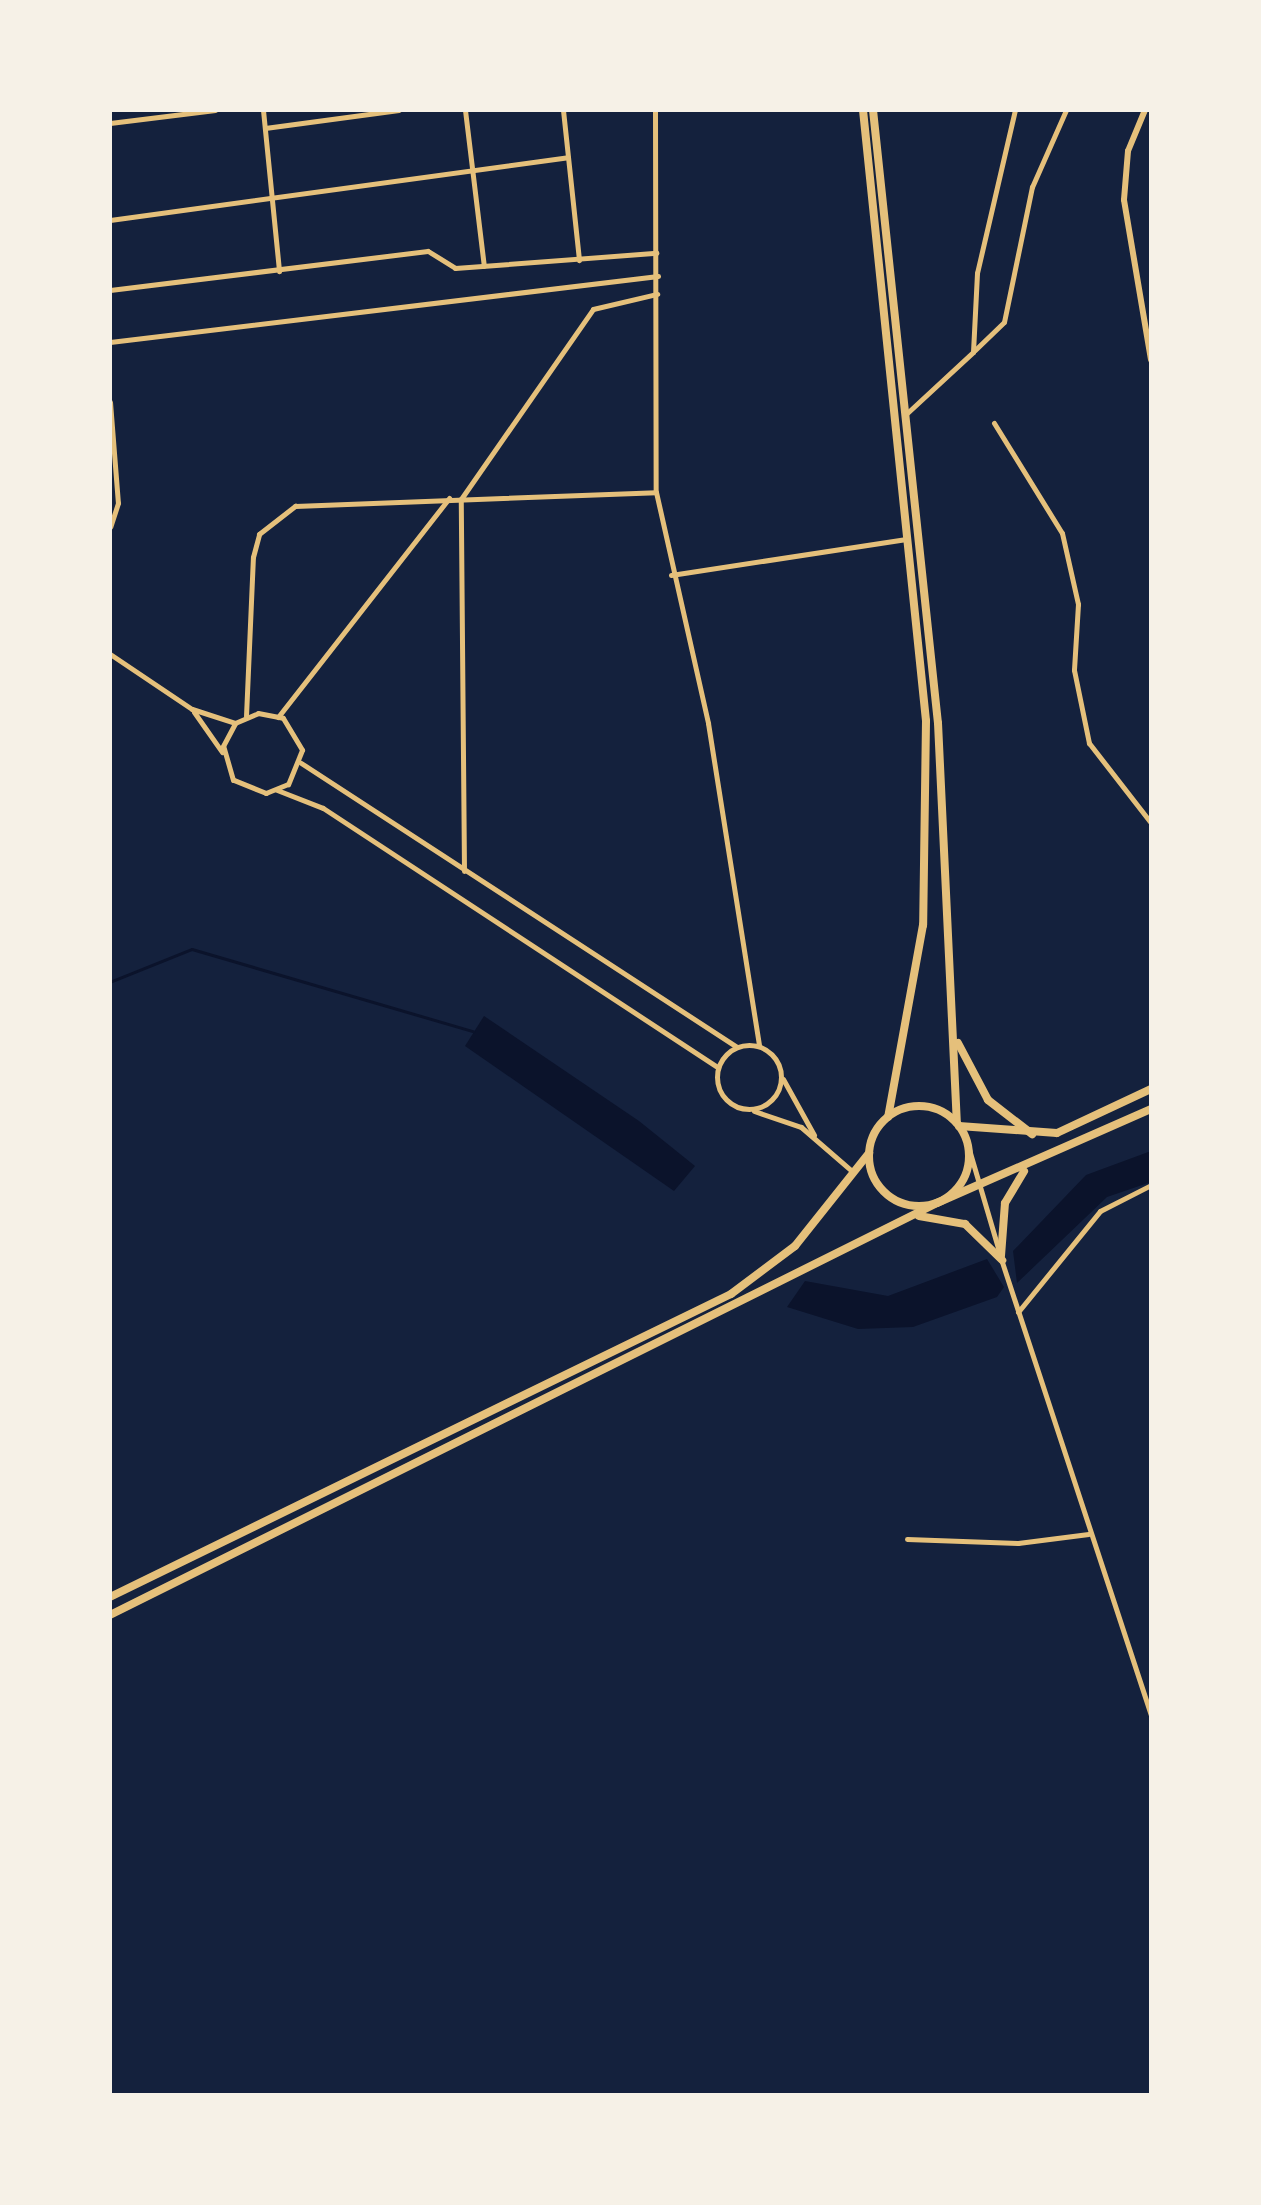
<!DOCTYPE html>
<style>
body{margin:0}
#map{position:relative;width:1261px;height:2205px;overflow:hidden;background:#14213d;font-family:"Fira Sans",sans-serif}
div>[style]{position:absolute}
[style*='--x']{left:calc(var(--x)*1px);top:calc(var(--y)*1px);width:calc(var(--w)*1px);rotate:calc(var(--a)*1deg)}
.water>*{inset:0;background:#0b132b}
.stream>*{height:2.5px;margin:-1.25px;padding:0 1.25px;transform-origin:1.25px;border-radius:1.25px;background:#0b132b}
.minor>*{height:5px;margin:-2.5px;padding:0 2.5px;transform-origin:2.5px;border-radius:2.5px;background:#e5c07b}
.tertiary>*{height:5px;margin:-2.5px;padding:0 2.5px;transform-origin:2.5px;border-radius:2.5px;background:#e5c07b}
.tertiary>.ring{margin:-2.5px;padding:0;box-sizing:content-box;background:none;border:5px solid #e5c07b;border-radius:50%}
.secondary>*{height:6px;margin:-3px;padding:0 3px;transform-origin:3px;border-radius:3px;background:#e5c07b}
.trunk>*{height:8px;margin:-4px;padding:0 4px;transform-origin:4px;border-radius:4px;background:#e5c07b}
.trunk>.ring{margin:-4px;padding:0;box-sizing:content-box;background:none;border:8px solid #e5c07b;border-radius:50%}
span{translate:-50% -50%;white-space:nowrap;text-align:center;line-height:1.15;-webkit-text-stroke:9px #f6f1e7;paint-order:stroke}
.frame{position:absolute;inset:0;border:112px solid #f6f1e7;pointer-events:none}
</style>
<div id="map">
<div class="water">
<div style="clip-path:polygon(484px 1016px,639px 1121px,695px 1166px,674px 1191px,465px 1046px)"></div>
<div style="clip-path:polygon(1151px 1151px,1151px 1182px,1107px 1197px,1017px 1283px,1013px 1251px,1086px 1175px)"></div>
<div style="clip-path:polygon(987px 1259px,1004px 1287px,997px 1297px,913px 1327px,858px 1329px,787px 1307px,805px 1281px,888px 1296px)"></div>
</div>
<div class="stream">
<div style="--x:110;--y:982;--w:88;--a:-21.9"></div>
<div style="--x:192;--y:949;--w:293;--a:16.3"></div>
</div>
<div class="minor">
<div style="--x:263;--y:110;--w:162;--a:84.3"></div>
<div style="--x:465;--y:110;--w:157;--a:83.1"></div>
<div style="--x:563;--y:110;--w:151;--a:83.9"></div>
<div style="--x:655;--y:110;--w:382;--a:89.9"></div>
<div style="--x:656;--y:492;--w:237;--a:77.3"></div>
<div style="--x:708;--y:723;--w:327;--a:81"></div>
<div style="--x:110;--y:123;--w:106;--a:-7.1"></div>
<div style="--x:265;--y:128;--w:135;--a:-7.7"></div>
<div style="--x:110;--y:220;--w:462;--a:-7.8"></div>
<div style="--x:110;--y:290;--w:320;--a:-7"></div>
<div style="--x:428;--y:251;--w:32;--a:32"></div>
<div style="--x:455;--y:268;--w:202;--a:-4.3"></div>
<div style="--x:110;--y:342;--w:552;--a:-6.87"></div>
<div style="--x:975;--y:350;--w:40;--a:-44"></div>
<div style="--x:1004;--y:322;--w:138;--a:-78.3"></div>
<div style="--x:1032;--y:187;--w:84;--a:-66.2"></div>
<div style="--x:110;--y:402;--w:101;--a:85.5"></div>
<div style="--x:118;--y:503;--w:25;--a:108"></div>
<div style="--x:905;--y:415;--w:93;--a:-42.8"></div>
<div style="--x:973;--y:352;--w:79;--a:-87.1"></div>
<div style="--x:977;--y:273;--w:167;--a:-76.9"></div>
<div style="--x:994;--y:423;--w:129;--a:58.3"></div>
<div style="--x:1062;--y:533;--w:73;--a:77.3"></div>
<div style="--x:1078;--y:604;--w:66;--a:93.5"></div>
<div style="--x:1074;--y:670;--w:75;--a:78.4"></div>
<div style="--x:1089;--y:743;--w:101;--a:52.2"></div>
<div style="--x:671;--y:575;--w:238;--a:-8.7"></div>
<div style="--x:110;--y:654;--w:99;--a:33.9"></div>
<div style="--x:192;--y:709;--w:45;--a:18"></div>
<div style="--x:235;--y:723;--w:25;--a:-23"></div>
<div style="--x:258;--y:713;--w:25;--a:11"></div>
<div style="--x:283;--y:718;--w:37;--a:59"></div>
<div style="--x:302;--y:750;--w:37;--a:112"></div>
<div style="--x:288;--y:784;--w:24;--a:158"></div>
<div style="--x:266;--y:793;--w:35;--a:-158"></div>
<div style="--x:233;--y:780;--w:35;--a:-106"></div>
<div style="--x:223;--y:746;--w:26;--a:-62"></div>
<div style="--x:194;--y:712;--w:49;--a:55"></div>
<div style="--x:246;--y:716;--w:159;--a:-87.5"></div>
<div style="--x:253;--y:557;--w:24;--a:-75"></div>
<div style="--x:259;--y:534;--w:46;--a:-37.9"></div>
<div style="--x:295;--y:506;--w:361;--a:-2.2"></div>
<div style="--x:278;--y:717;--w:278;--a:-52"></div>
<div style="--x:464;--y:871;--w:372;--a:-90.5"></div>
<div style="--x:461;--y:499;--w:231;--a:-55.2"></div>
<div style="--x:593;--y:309;--w:66;--a:-13.2"></div>
<div style="--x:968;--y:1146;--w:109;--a:73.6"></div>
<div style="--x:1002;--y:1262;--w:477;--a:71.8"></div>
<div style="--x:1018;--y:1312;--w:130;--a:-50.9"></div>
<div style="--x:1100;--y:1211;--w:57;--a:-27"></div>
<div style="--x:907;--y:1539;--w:111;--a:2.1"></div>
<div style="--x:1018;--y:1543;--w:71;--a:-7.3"></div>
</div>
<div class="tertiary">
<div style="--x:301;--y:763;--w:520;--a:33.08"></div>
<div style="--x:277;--y:790;--w:49;--a:21.4"></div>
<div style="--x:323;--y:808;--w:472;--a:33.3"></div>
<div class="ring" style="left:717px;top:1045px;width:59px;height:59px"></div>
<div style="--x:783;--y:1079;--w:64;--a:61"></div>
<div style="--x:754;--y:1111;--w:50;--a:18.8"></div>
<div style="--x:801;--y:1127;--w:69;--a:40.9"></div>
</div>
<div class="secondary">
<div style="--x:1145;--y:110;--w:44;--a:112.5"></div>
<div style="--x:1128;--y:151;--w:49;--a:94.7"></div>
<div style="--x:1124;--y:200;--w:162;--a:80.4"></div>
</div>
<div class="trunk">
<div style="--x:863;--y:110;--w:614;--a:84.11"></div>
<div style="--x:926;--y:721;--w:204;--a:90.8"></div>
<div style="--x:923;--y:925;--w:195;--a:100.3"></div>
<div style="--x:873;--y:110;--w:616;--a:83.95"></div>
<div style="--x:938;--y:723;--w:400;--a:87.3"></div>
<div style="--x:958;--y:1043;--w:64;--a:62.2"></div>
<div style="--x:988;--y:1100;--w:56;--a:37.7"></div>
<div class="ring" style="left:869px;top:1106px;width:92px;height:92px"></div>
<div style="--x:959;--y:1126;--w:98;--a:4.1"></div>
<div style="--x:1057;--y:1133;--w:104;--a:-25.1"></div>
<div style="--x:919;--y:1216;--w:47;--a:9.9"></div>
<div style="--x:965;--y:1224;--w:52;--a:44.2"></div>
<div style="--x:1001;--y:1256;--w:53;--a:-85.7"></div>
<div style="--x:1005;--y:1203;--w:37;--a:-59"></div>
<div style="--x:110;--y:1597;--w:691;--a:-26.01"></div>
<div style="--x:731;--y:1294;--w:80;--a:-36.9"></div>
<div style="--x:795;--y:1246;--w:119;--a:-51.5"></div>
<div style="--x:110;--y:1615;--w:924;--a:-26.48"></div>
<div style="--x:937;--y:1203;--w:234;--a:-23.7"></div>
</div>
<div class="frame"></div>
</div>
